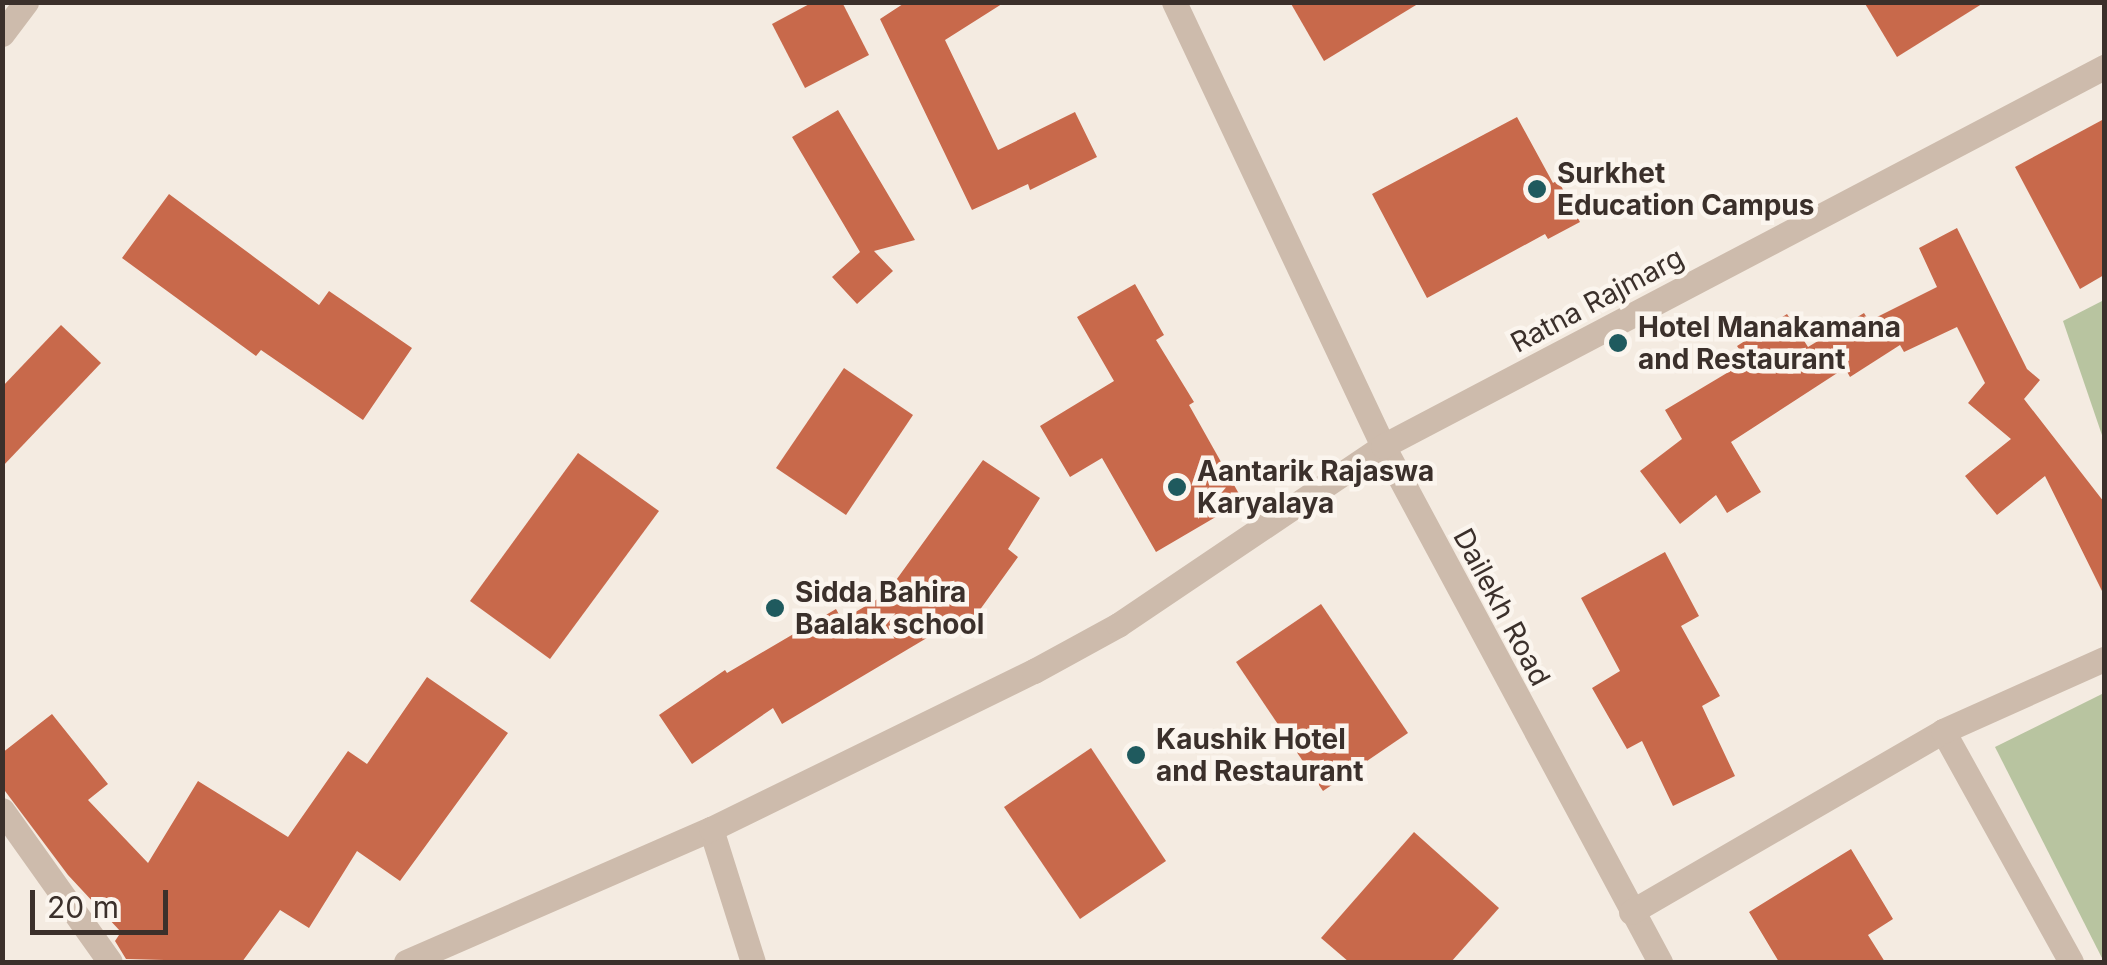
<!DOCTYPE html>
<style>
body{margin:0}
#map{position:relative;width:2107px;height:965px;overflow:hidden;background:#f4ebe1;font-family:Inter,sans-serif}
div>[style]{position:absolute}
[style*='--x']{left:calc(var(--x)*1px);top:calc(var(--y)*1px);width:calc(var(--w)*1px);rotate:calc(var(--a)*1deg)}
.green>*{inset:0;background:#b8c4a0}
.building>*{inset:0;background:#c8694b}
.minor>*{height:25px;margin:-12.5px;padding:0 12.5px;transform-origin:12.5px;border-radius:12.5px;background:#cdbbac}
.dots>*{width:28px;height:28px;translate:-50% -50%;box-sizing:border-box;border:5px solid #fbf5ee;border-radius:50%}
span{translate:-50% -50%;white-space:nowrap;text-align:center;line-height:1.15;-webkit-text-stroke:9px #fbf5ee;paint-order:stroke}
.poi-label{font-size:28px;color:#3b302b;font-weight:700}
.left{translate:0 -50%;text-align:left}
.street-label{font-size:28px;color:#3b302b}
.frame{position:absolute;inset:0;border:5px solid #3b302b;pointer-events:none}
.scale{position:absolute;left:30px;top:890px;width:138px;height:45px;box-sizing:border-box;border:5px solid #3b302b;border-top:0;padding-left:12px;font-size:30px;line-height:35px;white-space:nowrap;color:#3b302b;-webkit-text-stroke:8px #fbf5ee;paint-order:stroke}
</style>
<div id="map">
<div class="green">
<div style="clip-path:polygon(2104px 300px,2104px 441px,2063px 321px)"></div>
<div style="clip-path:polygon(2104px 693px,2104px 962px,1995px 747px)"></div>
</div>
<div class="building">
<div style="clip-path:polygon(813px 2px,842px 2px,869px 55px,805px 88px,772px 24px)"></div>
<div style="clip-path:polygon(906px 2px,1005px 2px,945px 40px,998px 150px,1075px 112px,1097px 157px,1030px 190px,1028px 184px,972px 210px,880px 19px)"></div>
<div style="clip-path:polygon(1290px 2px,1421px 2px,1324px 61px)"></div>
<div style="clip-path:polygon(1864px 2px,1985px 2px,1897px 57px)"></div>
<div style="clip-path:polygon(838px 110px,915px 240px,874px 251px,893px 271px,857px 304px,832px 277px,860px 252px,792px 137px)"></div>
<div style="clip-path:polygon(1517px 117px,1553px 183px,1558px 180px,1580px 222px,1548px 239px,1545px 234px,1427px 298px,1372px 194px)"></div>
<div style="clip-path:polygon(2104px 119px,2104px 275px,2080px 289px,2015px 167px)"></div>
<div style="clip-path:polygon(169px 194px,319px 305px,329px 291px,412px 348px,363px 420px,261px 350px,256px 356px,122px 258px)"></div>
<div style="clip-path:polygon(1957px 228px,2027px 369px,2040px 380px,2024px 399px,2104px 502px,2104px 595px,2045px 476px,1997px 515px,1965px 476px,2011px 439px,1968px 403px,1985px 383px,1957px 327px,1904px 352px,1900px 345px,1850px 377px,1845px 368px,1731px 442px,1761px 492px,1727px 513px,1716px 495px,1680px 524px,1640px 471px,1682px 439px,1665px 410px,1747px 361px,1737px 346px,1787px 314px,1808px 347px,1864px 313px,1869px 321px,1937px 287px,1919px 248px)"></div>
<div style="clip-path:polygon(1135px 284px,1164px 335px,1156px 340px,1194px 402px,1189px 405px,1243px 501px,1156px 552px,1102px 458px,1070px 477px,1040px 426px,1114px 381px,1077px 317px)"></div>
<div style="clip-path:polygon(61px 325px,101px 363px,2px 467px,2px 387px)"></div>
<div style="clip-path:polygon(844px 368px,913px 415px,846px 515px,776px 468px)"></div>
<div style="clip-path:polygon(578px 453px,659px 511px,550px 659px,470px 601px)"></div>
<div style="clip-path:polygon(983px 460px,1040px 498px,1008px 549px,1018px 557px,961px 636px,947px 626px,782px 724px,773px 708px,692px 764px,659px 715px,725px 670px,727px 673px,836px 609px,842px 620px,886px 594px)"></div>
<div style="clip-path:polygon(1665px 552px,1699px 616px,1681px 626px,1720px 696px,1702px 706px,1735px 776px,1673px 806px,1642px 741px,1627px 749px,1592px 688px,1620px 671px,1581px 598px)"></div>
<div style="clip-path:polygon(1321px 604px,1408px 733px,1323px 791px,1236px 662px)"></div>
<div style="clip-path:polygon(427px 677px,508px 733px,400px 881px,357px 851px,309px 928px,280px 910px,242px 962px,126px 959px,115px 941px,121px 932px,68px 875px,2px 787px,2px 753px,52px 714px,108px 784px,88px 800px,148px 863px,198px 781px,288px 837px,348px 751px,367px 764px)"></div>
<div style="clip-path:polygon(1091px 748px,1166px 861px,1080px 919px,1004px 807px)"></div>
<div style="clip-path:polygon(1414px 832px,1499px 908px,1451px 962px,1349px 962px,1321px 938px)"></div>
<div style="clip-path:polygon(1851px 849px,1893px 919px,1868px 935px,1885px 962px,1779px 962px,1749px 912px)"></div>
</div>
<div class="minor">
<div style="--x:1174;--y:2;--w:491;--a:64.8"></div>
<div style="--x:1383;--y:446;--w:586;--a:61.77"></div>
<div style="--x:2;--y:34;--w:40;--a:-53"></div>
<div style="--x:1943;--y:731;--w:264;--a:61"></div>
<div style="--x:2;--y:810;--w:186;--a:54.6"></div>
<div style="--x:711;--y:829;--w:139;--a:72.5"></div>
<div style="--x:1631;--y:912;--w:361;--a:-30.1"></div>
<div style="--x:1943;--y:731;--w:176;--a:-24.1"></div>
<div style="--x:406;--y:962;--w:333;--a:-23.6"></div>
<div style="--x:711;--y:829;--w:360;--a:-26.1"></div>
<div style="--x:1034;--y:671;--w:96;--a:-28.7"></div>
<div style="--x:1118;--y:625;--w:320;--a:-34"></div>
<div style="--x:1383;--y:446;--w:815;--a:-27.73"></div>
</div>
<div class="dots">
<div style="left:1537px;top:189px;background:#1f5a5e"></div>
<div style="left:1618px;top:343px;background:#1f5a5e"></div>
<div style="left:1177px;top:487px;background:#1f5a5e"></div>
<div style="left:775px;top:608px;background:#1f5a5e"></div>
<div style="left:1136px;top:755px;background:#1f5a5e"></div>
</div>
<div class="poi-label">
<span class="left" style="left:1557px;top:189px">Surkhet<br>Education Campus</span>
<span class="left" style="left:1638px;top:343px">Hotel Manakamana<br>and Restaurant</span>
<span class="left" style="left:1197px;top:487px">Aantarik Rajaswa<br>Karyalaya</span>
<span class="left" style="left:795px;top:608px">Sidda Bahira<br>Baalak school</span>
<span class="left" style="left:1156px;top:755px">Kaushik Hotel<br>and Restaurant</span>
</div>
<div class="street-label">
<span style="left:1597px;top:300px;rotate:-28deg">Ratna Rajmarg</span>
<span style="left:1502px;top:607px;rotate:62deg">Dailekh Road</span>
</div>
<div class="frame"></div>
<div class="scale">20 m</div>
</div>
